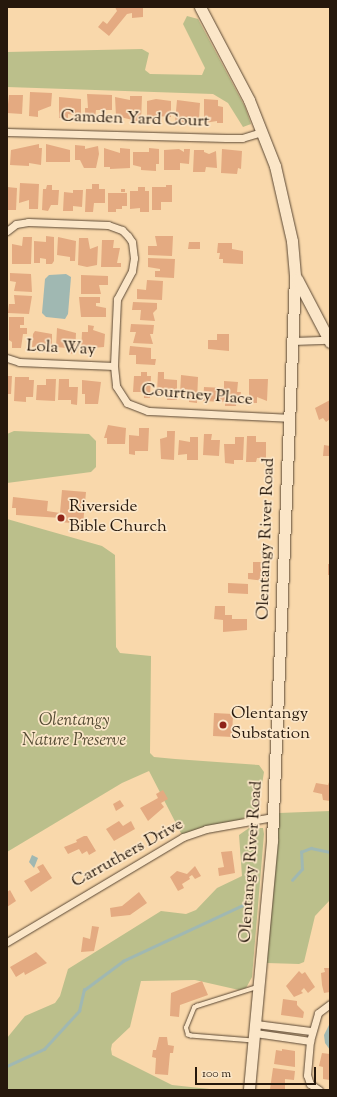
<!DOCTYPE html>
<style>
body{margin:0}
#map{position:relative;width:337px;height:1097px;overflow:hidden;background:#f9d8ab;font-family:"Sorts Mill Goudy",serif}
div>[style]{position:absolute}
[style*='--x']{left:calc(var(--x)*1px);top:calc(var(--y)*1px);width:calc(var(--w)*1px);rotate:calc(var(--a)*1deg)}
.green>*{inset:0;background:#bbbf8b}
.water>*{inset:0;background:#a0b8b2}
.stream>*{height:2.5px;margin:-1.25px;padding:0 1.25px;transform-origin:1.25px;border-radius:1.25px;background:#a0b8b2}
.building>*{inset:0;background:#e4aa81}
.roads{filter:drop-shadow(0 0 1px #5b4834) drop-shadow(0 0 1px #5b4834)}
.lane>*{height:3.5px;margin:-1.75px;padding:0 1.75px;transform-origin:1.75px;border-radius:1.75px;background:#fbe6c8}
.street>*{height:7px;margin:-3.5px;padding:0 3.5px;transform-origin:3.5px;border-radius:3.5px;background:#fbe6c8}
.secondary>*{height:11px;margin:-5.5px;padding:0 5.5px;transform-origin:5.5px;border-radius:5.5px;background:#fbe6c8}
.dots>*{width:11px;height:11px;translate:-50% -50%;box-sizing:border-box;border:2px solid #fbe6c8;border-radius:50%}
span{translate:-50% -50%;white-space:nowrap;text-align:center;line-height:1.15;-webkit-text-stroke:3.5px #fbe6c8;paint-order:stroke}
.street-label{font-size:17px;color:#26180c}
.poi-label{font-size:17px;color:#26180c}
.left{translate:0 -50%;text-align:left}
.park-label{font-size:17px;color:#534a32;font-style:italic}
.frame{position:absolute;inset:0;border:8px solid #26180c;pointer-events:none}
.scale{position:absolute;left:195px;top:1067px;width:121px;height:18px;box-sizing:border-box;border:2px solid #26180c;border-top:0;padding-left:5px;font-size:12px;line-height:14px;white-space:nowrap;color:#26180c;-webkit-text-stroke:3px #fbe6c8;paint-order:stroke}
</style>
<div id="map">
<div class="green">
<div style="clip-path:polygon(187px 16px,198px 19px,245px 107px,251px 124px,243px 127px,228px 103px,213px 94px,7px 87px,7px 52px,142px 49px,149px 53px,145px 70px,150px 74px,202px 75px,205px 68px,183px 24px)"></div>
<div style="clip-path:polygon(14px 431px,89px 434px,96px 441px,96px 467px,91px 472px,7px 483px,7px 434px)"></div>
<div style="clip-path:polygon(7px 519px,102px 546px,115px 555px,116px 647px,120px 653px,151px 656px,150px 753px,154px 757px,175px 759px,259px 765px,264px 772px,259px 803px,254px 813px,234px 823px,183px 837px,149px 771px,122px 783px,7px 852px)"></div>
<div style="clip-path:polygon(330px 811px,330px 900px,315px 916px,304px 962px,299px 964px,267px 963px,279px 813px)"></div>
<div style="clip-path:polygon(249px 828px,263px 828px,264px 834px,252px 977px,246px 988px,239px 990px,195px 980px,141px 981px,130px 1027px,112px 1044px,111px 1049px,112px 1055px,172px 1085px,219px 1090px,7px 1090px,7px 1038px,25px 1016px,55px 1003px,60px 996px,68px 969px,161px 911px,186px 914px,196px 910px,217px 888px,242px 876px,239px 835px)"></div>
</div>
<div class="water">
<div style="clip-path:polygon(49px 275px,66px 274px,71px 277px,68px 314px,65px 319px,46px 317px,42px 313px,45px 279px)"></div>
<div style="clip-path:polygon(32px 855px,38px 858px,34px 868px,29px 862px)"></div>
<div style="clip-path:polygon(330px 1023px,330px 1050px,325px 1043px,324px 1035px)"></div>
</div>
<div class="stream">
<div style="--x:292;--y:880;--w:15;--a:-48"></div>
<div style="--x:302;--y:869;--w:17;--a:-93"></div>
<div style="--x:301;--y:852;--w:11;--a:-22"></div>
<div style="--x:311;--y:848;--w:19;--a:12"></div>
<div style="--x:7;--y:1066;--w:41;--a:-24.7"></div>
<div style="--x:44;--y:1049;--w:52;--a:-47.4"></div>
<div style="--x:79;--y:1011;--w:22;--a:-77"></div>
<div style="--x:84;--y:990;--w:49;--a:-36.6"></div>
<div style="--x:123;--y:961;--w:135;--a:-25"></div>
</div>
<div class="building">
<div style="clip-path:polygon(115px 7px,143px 7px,143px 17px,132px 18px,132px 13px,127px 14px,109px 36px,98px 27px,103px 21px,107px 24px,117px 11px)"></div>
<div style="clip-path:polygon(30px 92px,52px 93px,51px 106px,38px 111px,38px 117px,29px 116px)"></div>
<div style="clip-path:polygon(87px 94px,112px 95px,112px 110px,96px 110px,95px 118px,85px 118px,85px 108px,88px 108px)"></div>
<div style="clip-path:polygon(9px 95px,23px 95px,22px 114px,7px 113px)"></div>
<div style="clip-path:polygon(130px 96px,142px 96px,141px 122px,116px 116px,115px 97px,130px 100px)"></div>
<div style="clip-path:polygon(59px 97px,81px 99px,81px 116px,68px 114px,68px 118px,59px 118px)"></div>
<div style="clip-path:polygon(156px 99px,171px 101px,171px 117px,156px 116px,156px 121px,147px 121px,147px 101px)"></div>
<div style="clip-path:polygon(204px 99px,218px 100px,218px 106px,223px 107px,223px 123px,217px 123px,217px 121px,204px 123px)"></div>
<div style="clip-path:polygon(177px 100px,200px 103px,199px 119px,195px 121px,186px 118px,186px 122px,175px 122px)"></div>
<div style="clip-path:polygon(39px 144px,39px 148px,42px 148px,41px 165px,29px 163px,29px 166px,10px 165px,11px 150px)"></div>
<div style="clip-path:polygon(46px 144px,70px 150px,70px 162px,46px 162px)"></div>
<div style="clip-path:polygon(75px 145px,85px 146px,85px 149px,98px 146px,99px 154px,96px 168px,84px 168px,80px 160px,75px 160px)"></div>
<div style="clip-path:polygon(104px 148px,120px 153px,120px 148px,130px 149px,130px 168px,110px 169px,110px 167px,104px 167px)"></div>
<div style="clip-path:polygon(149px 148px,159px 149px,159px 164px,156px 164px,156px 171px,141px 170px,141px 167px,133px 165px,133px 152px,149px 152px)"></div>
<div style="clip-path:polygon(179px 149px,184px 152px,184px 149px,190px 149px,189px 164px,180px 163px,180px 170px,164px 170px,164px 150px)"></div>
<div style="clip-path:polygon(222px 149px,242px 151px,241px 169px,238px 168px,237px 174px,221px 173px)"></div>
<div style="clip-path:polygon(194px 150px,204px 150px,204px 152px,209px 154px,216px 151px,217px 168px,206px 167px,205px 172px,193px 172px)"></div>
<div style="clip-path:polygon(20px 183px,39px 184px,38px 209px,29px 209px,29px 200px,19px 203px)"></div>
<div style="clip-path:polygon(92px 184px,99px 184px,99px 189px,105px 189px,105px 203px,94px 203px,93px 212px,85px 212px,86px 189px,92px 189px)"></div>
<div style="clip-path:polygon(47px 185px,52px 185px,52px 190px,59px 190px,58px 205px,51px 205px,48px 211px,42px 210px,43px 189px,46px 189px)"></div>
<div style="clip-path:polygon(166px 185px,172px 185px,172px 202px,161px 202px,161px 210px,152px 210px,152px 187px,166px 187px)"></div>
<div style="clip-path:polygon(7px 187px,17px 188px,16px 210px,7px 210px)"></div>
<div style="clip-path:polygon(138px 187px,145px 187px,145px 191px,149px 191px,149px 212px,140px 212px,140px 208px,130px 209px,130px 191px,138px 191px)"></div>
<div style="clip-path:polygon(121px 189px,125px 189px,125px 192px,121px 192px)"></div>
<div style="clip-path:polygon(73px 190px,83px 190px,82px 207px,73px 206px,73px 211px,63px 211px,64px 192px,73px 193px)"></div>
<div style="clip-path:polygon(108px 193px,127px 193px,127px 206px,122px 206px,122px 209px,116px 209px,116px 212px,108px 212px)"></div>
<div style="clip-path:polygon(46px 236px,54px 237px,54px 261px,52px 264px,46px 264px,46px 259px,40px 258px,40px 263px,34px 263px,34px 241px,46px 242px)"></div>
<div style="clip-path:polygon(155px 236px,173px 236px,172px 256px,148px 255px,148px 246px,157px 246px)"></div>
<div style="clip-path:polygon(23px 237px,32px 237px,31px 264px,12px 264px,12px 244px,22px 246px)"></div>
<div style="clip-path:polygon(58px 237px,76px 241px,75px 261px,70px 261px,70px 257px,57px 255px)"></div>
<div style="clip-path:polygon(79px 238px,88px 238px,90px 249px,98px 246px,97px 265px,87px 267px,78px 265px)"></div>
<div style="clip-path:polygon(102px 240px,114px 240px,113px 248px,120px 248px,117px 263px,121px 263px,121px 267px,101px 267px)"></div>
<div style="clip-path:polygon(189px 242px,200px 242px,200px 249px,188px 249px)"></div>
<div style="clip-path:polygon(218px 243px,232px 243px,232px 249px,243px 251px,243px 264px,223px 263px,223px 259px,219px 259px,220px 253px,217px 253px)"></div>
<div style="clip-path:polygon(148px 258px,175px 259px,174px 278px,155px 277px,155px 271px,160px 271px,160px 269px,148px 267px)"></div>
<div style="clip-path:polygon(10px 273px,31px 274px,32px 292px,14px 291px,16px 282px,10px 281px)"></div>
<div style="clip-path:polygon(81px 275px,108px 276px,108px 285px,99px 285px,101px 294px,81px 294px)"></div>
<div style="clip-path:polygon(147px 280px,163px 281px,162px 300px,137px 299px,137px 289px,146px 290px)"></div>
<div style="clip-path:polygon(14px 295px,32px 296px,29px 314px,8px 313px,9px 304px,15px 304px)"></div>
<div style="clip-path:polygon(79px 297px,100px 297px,100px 303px,96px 303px,96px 306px,106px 308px,106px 317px,81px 317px)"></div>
<div style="clip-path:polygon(133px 302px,157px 303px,157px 309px,153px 313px,155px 321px,140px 320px,141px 310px,132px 310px)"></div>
<div style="clip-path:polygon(9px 317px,24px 317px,24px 325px,20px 325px,20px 328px,27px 328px,27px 334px,23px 334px,21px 348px,12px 348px,12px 342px,9px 340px)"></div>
<div style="clip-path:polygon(131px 324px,154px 325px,153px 334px,150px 334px,153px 344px,133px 343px,136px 332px,130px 332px)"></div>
<div style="clip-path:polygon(88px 325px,94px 326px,93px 330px,105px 334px,104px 347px,91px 348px,91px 353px,81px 353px,82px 332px,88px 332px)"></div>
<div style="clip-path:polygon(57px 328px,76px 333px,75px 354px,67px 353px,67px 348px,56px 347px)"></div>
<div style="clip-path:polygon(35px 331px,52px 334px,52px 353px,46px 353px,42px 346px,32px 347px,33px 334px)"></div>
<div style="clip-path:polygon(217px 334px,229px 334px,229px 351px,208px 349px,208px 340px,217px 340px)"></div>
<div style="clip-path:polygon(130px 346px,151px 348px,151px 359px,156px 359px,155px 365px,136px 364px,136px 355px,129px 355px)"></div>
<div style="clip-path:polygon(141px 372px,147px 372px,147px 376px,151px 376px,150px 398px,144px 398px,144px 394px,141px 392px,133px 392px,134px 376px,141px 376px)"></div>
<div style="clip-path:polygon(158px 372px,164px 372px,164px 379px,177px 380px,177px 400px,167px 400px,168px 393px,157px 392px)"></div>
<div style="clip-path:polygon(181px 375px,198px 377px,197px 403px,189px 402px,189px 394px,180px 394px)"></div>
<div style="clip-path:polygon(7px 376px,12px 376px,11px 394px,7px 394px)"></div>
<div style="clip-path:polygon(15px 377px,29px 377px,29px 380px,34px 380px,33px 397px,26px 397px,26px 402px,14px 401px)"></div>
<div style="clip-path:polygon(46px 379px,56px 379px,55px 401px,36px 400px,37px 385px,46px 385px)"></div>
<div style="clip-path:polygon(59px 379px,69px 379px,69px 387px,78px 387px,77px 405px,71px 404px,71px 400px,58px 400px)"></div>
<div style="clip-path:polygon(249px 379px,268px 379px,267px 401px,257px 397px,257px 403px,249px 403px)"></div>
<div style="clip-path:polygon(82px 380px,101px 382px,98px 404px,85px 404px,85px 394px,82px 394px)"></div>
<div style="clip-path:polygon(224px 381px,238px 382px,237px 392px,241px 392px,240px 398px,237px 398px,236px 406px,225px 406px,225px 402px,203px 401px,204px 387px,224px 388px)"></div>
<div style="clip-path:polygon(330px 400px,330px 419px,326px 422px,323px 418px,319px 420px,315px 408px)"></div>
<div style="clip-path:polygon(108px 425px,126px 428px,125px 444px,107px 444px,107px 438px,104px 438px)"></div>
<div style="clip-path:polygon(139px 428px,149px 428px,148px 451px,135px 451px,135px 455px,129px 454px,129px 435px,139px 436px)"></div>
<div style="clip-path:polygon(167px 431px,175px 431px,174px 460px,161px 459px,160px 439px,167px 437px)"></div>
<div style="clip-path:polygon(204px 434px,212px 434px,211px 440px,220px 440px,219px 456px,203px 455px)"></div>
<div style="clip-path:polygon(247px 436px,256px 436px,256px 442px,266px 442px,266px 458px,257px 458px,256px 462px,246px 462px)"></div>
<div style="clip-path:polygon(190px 437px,198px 437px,198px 460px,187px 460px,187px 454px,178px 455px,179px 440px,190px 442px)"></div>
<div style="clip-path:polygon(235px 437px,244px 437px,243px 460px,234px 460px,234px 464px,225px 463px,224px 444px,235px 444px)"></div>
<div style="clip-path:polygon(324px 445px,330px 446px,330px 456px,323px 456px)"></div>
<div style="clip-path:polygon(62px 490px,86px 492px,83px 524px,60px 522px,61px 518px,16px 515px,16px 508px,12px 508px,13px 497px,48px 501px,47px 511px,60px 513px)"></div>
<div style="clip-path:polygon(253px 562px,262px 562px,261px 570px,267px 570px,266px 581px,248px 579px,248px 573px,253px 573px)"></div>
<div style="clip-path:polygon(328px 564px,330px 564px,330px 575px,328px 575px)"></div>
<div style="clip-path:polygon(228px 583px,248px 584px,248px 594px,228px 593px)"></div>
<div style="clip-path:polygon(215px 606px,225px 606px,225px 615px,232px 615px,232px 619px,247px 619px,247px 630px,223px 632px,223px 620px,214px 619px)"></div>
<div style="clip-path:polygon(214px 713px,233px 714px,232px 737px,213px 736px)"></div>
<div style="clip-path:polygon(330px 779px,330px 801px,323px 800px,322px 794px,313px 792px,316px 783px,328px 785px)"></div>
<div style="clip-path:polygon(163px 790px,168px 799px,161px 803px,164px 807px,148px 821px,140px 808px,158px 798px,156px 794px)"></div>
<div style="clip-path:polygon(120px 800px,124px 806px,116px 811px,113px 804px)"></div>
<div style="clip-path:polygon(119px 821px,123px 826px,131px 821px,135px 829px,114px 841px,106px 829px)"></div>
<div style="clip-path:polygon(84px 836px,87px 836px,96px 851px,89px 855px,87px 851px,82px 854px,79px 849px,68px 854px,64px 847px,77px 842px,76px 840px)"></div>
<div style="clip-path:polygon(232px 851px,235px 873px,219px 876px,218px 868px,224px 867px,221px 852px)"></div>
<div style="clip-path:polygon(43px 864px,52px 878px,31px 892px,24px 881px,40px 872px,37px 867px)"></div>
<div style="clip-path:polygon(195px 866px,201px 876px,195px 879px,192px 875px,189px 877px,190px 879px,182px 884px,184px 888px,178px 891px,170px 877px,177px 871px,187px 874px)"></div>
<div style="clip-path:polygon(10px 890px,16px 901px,7px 907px,7px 892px)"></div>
<div style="clip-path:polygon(139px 892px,147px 903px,130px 915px,111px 917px,110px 908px,122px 906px)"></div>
<div style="clip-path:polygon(92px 926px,99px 927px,94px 951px,81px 952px,83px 937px,90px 939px)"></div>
<div style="clip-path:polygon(36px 952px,47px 963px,25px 975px,24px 972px,16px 977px,10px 967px)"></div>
<div style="clip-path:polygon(324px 968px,330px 968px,330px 992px,324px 993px,322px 985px,321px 973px,325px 972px)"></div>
<div style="clip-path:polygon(299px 971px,302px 974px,305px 972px,315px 987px,308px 993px,304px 988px,301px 991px,303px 993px,294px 997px,286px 986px)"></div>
<div style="clip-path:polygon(202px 981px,208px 995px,180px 1005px,179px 1017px,170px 1016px,171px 993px)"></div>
<div style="clip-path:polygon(283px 999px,297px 1001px,297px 1005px,304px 1012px,303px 1018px,281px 1015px)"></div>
<div style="clip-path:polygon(159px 1037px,167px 1037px,168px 1045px,174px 1046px,173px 1053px,170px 1053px,168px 1075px,155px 1074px,156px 1058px,152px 1057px,153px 1050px,156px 1050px)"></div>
<div style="clip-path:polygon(282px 1049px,295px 1051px,295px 1067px,274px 1064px,276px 1050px,282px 1051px)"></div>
<div style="clip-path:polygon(322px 1053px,330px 1054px,330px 1080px,323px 1079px,323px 1067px,319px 1066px)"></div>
<div style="clip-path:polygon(273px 1068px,295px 1071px,294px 1080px,285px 1079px,285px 1089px,270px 1089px)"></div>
</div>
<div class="roads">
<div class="lane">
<div style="--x:253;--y:1041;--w:62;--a:-175.4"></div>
<div style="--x:191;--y:1036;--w:3;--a:-162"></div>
<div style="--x:188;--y:1035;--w:7;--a:-106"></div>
<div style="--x:186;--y:1028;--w:22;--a:-68"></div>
<div style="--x:194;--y:1008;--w:4;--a:-34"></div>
<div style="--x:197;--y:1006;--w:63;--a:-17.6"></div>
</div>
<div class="street">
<div style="--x:7;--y:132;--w:219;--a:1.6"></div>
<div style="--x:226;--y:138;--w:16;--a:0"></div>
<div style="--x:242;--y:138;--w:21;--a:-17"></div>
<div style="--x:7;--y:231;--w:11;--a:-38"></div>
<div style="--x:16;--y:224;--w:12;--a:-9"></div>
<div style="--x:28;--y:222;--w:80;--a:2.1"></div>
<div style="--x:108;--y:225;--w:15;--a:20"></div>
<div style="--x:122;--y:230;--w:8;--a:45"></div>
<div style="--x:128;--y:236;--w:7;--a:56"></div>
<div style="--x:132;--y:242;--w:16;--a:83"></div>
<div style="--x:134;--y:258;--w:13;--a:99"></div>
<div style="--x:132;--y:271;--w:32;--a:118"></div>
<div style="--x:117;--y:299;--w:67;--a:92.6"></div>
<div style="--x:114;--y:366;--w:20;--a:84"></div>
<div style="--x:116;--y:386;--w:20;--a:57"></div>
<div style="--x:127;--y:403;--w:22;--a:21"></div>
<div style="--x:148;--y:411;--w:141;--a:2.8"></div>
<div style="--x:293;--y:341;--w:35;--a:-2"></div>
<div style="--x:7;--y:358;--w:13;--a:18"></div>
<div style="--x:19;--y:362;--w:95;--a:2.4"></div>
<div style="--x:7;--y:942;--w:205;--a:-30.8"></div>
<div style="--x:183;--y:837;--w:24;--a:-19"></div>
<div style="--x:206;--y:829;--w:68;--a:-10.2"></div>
<div style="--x:256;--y:1024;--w:55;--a:7.3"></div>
<div style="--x:255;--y:1033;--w:56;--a:8.3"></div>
<div style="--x:319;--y:1090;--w:11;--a:-146"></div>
<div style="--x:310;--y:1084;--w:9;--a:-108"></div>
<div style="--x:307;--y:1075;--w:34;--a:-85"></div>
<div style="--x:310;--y:1041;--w:29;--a:-74"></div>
<div style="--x:318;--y:1013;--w:15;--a:-37"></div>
</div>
<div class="secondary">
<div style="--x:200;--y:7;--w:105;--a:62.2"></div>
<div style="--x:249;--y:100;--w:71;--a:68.5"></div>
<div style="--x:275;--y:166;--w:77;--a:77.2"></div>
<div style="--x:292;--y:241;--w:36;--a:85"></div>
<div style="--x:295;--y:277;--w:564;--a:92.34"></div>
<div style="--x:272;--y:841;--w:250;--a:95.3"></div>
<div style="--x:297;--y:279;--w:71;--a:62.4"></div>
</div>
</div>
<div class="dots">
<div style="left:61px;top:518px;background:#8f2418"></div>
<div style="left:223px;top:725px;background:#8f2418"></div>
</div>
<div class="street-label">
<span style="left:135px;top:120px;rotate:2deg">Camden Yard Court</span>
<span style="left:61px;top:349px;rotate:3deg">Lola Way</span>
<span style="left:197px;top:396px;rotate:5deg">Courtney Place</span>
<span style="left:267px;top:539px;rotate:-88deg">Olentangy River Road</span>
<span style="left:128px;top:854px;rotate:-29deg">Carruthers Drive</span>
<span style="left:252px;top:862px;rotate:-86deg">Olentangy River Road</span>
</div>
<div class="poi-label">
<span class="left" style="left:69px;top:518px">Riverside<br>Bible Church</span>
<span class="left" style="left:231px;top:725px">Olentangy<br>Substation</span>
</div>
<div class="park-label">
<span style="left:74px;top:732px">Olentangy<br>Nature Preserve</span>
</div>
<div class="frame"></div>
<div class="scale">100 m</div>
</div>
